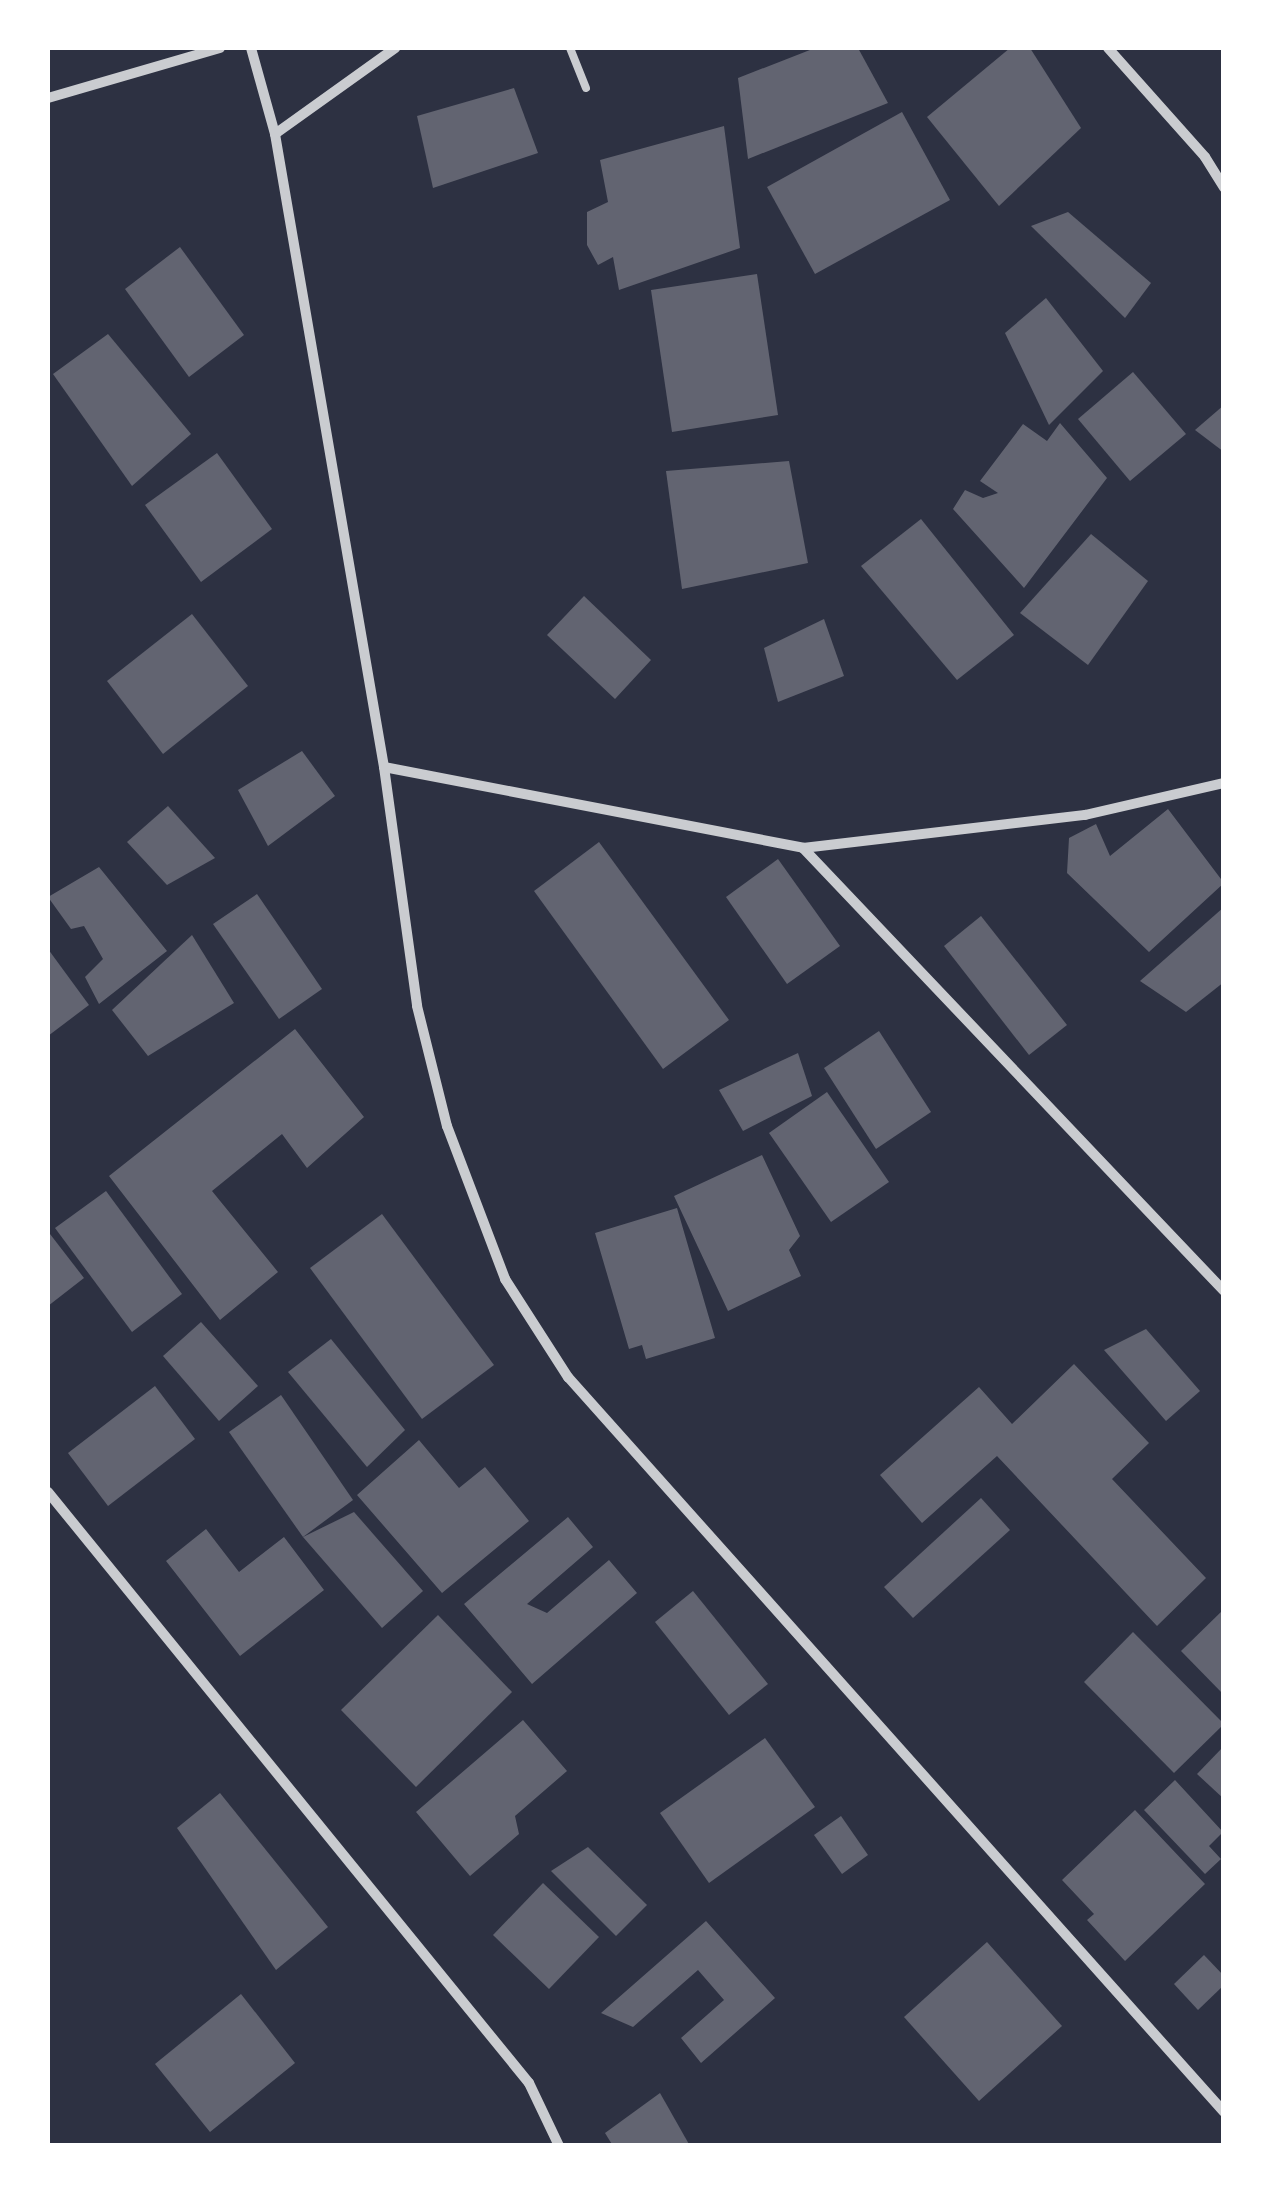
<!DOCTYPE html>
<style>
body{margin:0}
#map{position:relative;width:1271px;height:2193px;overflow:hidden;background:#2d3142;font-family:Poppins,sans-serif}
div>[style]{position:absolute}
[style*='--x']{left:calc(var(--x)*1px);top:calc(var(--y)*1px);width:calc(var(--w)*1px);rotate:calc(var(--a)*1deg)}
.building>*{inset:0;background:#626471}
.service>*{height:8px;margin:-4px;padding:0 4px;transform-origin:4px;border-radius:4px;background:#caccd0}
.minor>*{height:10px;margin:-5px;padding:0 5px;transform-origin:5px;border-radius:5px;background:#caccd0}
span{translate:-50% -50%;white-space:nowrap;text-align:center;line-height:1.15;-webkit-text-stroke:8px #fff;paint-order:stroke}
.frame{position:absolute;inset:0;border:50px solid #fff;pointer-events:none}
</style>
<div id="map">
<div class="building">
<div style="clip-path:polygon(815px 48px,858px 48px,888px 103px,748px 159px,738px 78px)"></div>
<div style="clip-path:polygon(1010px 48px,1030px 48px,1081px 128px,999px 206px,927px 117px)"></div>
<div style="clip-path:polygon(514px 88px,538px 153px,433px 188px,417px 116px)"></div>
<div style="clip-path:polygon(902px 112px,950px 200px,815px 274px,767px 187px)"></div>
<div style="clip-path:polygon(724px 126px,740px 248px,619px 290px,613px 257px,598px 265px,587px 245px,587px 212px,608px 202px,600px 160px)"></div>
<div style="clip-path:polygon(1068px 212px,1151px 283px,1125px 318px,1031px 226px)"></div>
<div style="clip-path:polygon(180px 247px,244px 335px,189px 377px,125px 289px)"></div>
<div style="clip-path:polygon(757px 274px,778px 415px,672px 432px,651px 290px)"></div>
<div style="clip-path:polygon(1046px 298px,1103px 371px,1049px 425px,1005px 333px)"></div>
<div style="clip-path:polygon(108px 334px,191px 434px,132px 486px,53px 374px)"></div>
<div style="clip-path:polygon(1133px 372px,1186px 434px,1130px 481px,1078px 419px)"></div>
<div style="clip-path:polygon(1224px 405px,1224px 452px,1195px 430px)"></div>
<div style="clip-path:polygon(1060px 423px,1107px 478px,1024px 588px,953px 509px,965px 490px,983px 498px,998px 493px,980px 481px,1023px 424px,1047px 441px)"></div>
<div style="clip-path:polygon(217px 453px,272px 529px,201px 582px,145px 505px)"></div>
<div style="clip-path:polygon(789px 461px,808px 563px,682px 589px,666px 471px)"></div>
<div style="clip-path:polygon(921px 519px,1014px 635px,957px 680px,861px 566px)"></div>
<div style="clip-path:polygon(1091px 534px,1148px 581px,1088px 665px,1020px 613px)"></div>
<div style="clip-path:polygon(584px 596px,651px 660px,615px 699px,547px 635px)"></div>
<div style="clip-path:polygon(192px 614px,248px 686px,163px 754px,107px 681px)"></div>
<div style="clip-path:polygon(824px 619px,844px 676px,778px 702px,764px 648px)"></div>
<div style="clip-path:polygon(302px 751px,335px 796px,268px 846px,238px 790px)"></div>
<div style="clip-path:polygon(168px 806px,215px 858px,167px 885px,127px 842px)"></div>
<div style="clip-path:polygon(1168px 809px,1224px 883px,1149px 952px,1067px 873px,1069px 838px,1096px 824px,1110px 856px)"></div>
<div style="clip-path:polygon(599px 842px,729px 1020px,663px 1069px,534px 891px)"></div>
<div style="clip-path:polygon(778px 859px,840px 946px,787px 984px,726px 897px)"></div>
<div style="clip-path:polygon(99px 867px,167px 951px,99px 1004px,85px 977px,103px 959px,84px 926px,71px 929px,48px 897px)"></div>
<div style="clip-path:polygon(257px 894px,322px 989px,279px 1019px,213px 924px)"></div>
<div style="clip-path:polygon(1224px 907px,1224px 982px,1186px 1012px,1140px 981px)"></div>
<div style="clip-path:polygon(981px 916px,1067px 1025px,1029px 1055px,944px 946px)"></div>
<div style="clip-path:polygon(192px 935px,234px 1003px,148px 1056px,112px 1010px)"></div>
<div style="clip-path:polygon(48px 949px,89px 1005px,48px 1036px)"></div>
<div style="clip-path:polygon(295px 1029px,364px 1117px,307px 1168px,282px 1134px,212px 1191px,278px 1272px,220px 1320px,109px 1176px)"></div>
<div style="clip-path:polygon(879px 1031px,931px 1112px,876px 1149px,824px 1068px)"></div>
<div style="clip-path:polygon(798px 1053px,812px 1096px,743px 1131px,719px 1090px)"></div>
<div style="clip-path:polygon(827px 1092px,889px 1182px,831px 1222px,769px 1133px)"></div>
<div style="clip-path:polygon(762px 1155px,800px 1236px,789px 1250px,801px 1276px,728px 1311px,674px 1196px)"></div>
<div style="clip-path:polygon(106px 1191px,182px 1294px,132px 1332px,55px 1228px)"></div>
<div style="clip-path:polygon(677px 1208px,715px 1338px,646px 1359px,642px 1345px,629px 1349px,595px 1233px)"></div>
<div style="clip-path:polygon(382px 1214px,494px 1365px,422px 1419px,310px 1268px)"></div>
<div style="clip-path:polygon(50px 1234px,84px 1278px,48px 1306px,48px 1236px)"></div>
<div style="clip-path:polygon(201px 1322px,258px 1386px,219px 1421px,163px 1356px)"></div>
<div style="clip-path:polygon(1146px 1329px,1200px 1391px,1166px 1421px,1104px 1350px)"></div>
<div style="clip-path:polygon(331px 1339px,405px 1430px,367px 1467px,288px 1372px)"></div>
<div style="clip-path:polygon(1074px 1364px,1149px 1443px,1112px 1479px,1206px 1578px,1157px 1626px,997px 1456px,922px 1523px,880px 1475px,979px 1387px,1012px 1424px)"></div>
<div style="clip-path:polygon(155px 1386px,195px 1439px,108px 1506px,68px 1453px)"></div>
<div style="clip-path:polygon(281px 1395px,353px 1500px,303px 1537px,229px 1432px)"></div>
<div style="clip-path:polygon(419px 1440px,459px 1488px,485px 1467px,529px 1521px,442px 1593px,357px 1495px)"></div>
<div style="clip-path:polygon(981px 1498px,1010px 1530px,913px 1618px,884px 1587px)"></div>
<div style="clip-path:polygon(354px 1512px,423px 1591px,382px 1628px,303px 1537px)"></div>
<div style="clip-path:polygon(568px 1517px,593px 1547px,527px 1604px,547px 1613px,609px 1560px,637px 1593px,532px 1684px,464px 1604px)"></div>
<div style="clip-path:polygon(206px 1529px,239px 1572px,284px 1537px,324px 1590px,240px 1656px,166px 1561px)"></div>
<div style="clip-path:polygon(693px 1591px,768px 1684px,729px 1715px,655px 1622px)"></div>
<div style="clip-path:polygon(1224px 1609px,1224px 1695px,1181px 1651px)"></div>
<div style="clip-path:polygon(438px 1615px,512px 1692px,416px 1787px,341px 1710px)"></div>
<div style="clip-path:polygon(1133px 1632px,1224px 1724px,1174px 1773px,1084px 1682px)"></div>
<div style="clip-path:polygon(523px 1720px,567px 1771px,515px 1816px,519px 1834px,470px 1876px,416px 1812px)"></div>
<div style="clip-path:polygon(765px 1738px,815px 1807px,709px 1883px,660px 1813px)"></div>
<div style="clip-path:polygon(1224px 1746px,1224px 1799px,1197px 1774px)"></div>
<div style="clip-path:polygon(1175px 1780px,1223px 1832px,1209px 1846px,1221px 1859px,1205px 1874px,1144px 1810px)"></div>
<div style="clip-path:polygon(220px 1793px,328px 1927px,276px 1970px,177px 1828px)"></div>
<div style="clip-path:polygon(1135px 1810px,1205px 1884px,1125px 1961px,1087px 1920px,1094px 1914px,1062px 1880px)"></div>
<div style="clip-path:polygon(841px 1816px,868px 1855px,842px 1874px,814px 1835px)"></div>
<div style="clip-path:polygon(588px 1847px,647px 1905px,616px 1936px,551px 1871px)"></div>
<div style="clip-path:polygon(543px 1883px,599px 1937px,549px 1989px,493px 1935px)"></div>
<div style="clip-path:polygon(706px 1921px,775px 1998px,701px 2063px,681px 2038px,724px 2000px,698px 1970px,633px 2027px,601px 2013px)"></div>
<div style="clip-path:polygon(987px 1942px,1062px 2026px,979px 2101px,904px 2017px)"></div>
<div style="clip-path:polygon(1204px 1955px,1224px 1976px,1224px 1985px,1198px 2010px,1174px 1984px)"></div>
<div style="clip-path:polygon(241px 1994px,295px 2063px,210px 2132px,155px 2064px)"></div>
<div style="clip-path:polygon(660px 2093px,690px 2146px,613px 2146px,605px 2133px)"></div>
</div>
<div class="service">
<div style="--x:570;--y:48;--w:43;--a:68.2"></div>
</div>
<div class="minor">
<div style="--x:251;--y:48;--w:89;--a:74.4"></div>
<div style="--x:275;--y:134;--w:642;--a:80.23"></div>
<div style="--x:384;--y:767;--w:241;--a:82.1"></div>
<div style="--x:417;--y:1006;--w:124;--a:76"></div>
<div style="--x:447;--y:1126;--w:164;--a:69.2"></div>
<div style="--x:505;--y:1279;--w:117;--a:57.3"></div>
<div style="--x:568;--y:1377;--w:985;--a:48.25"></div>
<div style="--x:1108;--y:48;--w:146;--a:48.3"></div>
<div style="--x:1205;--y:157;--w:36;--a:58"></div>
<div style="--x:48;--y:98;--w:179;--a:-16.2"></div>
<div style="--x:275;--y:134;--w:148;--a:-35.6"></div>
<div style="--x:384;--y:767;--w:427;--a:10.9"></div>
<div style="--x:803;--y:848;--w:284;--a:-6.7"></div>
<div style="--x:1085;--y:815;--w:143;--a:-13"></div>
<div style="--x:803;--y:848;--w:611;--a:46.46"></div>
<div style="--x:48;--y:1492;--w:762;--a:50.86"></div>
<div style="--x:529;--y:2083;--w:70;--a:64.5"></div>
</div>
<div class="frame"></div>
</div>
